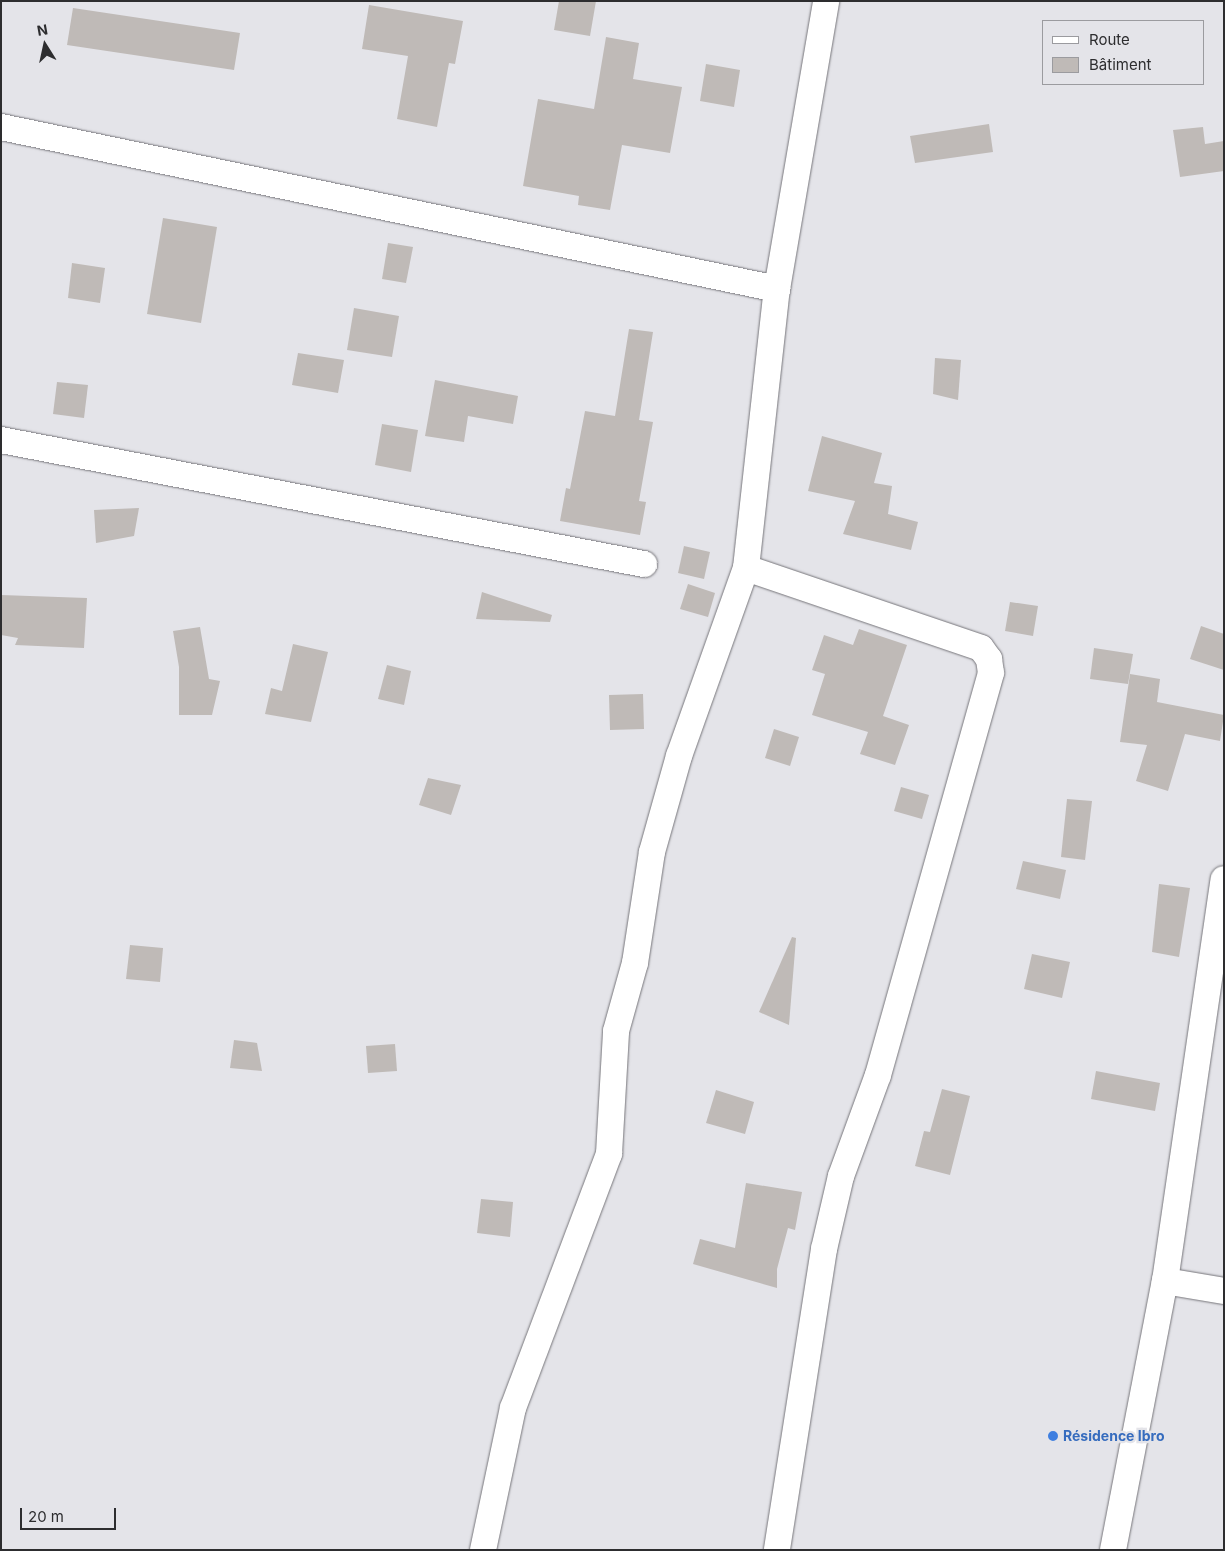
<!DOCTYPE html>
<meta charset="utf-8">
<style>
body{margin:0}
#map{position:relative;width:1225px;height:1551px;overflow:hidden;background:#e4e4e9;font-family:Inter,sans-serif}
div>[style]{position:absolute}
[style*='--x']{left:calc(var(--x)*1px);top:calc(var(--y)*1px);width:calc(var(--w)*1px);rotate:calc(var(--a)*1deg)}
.building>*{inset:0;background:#bfbab7}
.roads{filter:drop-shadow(0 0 1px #76757a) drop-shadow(0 0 1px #76757a)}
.minor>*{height:26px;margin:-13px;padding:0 13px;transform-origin:13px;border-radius:13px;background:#fff}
.dots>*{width:14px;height:14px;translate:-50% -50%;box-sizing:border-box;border:2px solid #e4e4e9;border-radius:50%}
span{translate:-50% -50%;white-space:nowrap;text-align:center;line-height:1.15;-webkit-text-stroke:4.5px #e4e4e9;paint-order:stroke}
.shop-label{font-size:14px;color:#366cbe;font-weight:700}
.left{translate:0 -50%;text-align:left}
.frame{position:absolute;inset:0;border:2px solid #2d2d2f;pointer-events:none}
.legend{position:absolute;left:1042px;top:20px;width:162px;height:65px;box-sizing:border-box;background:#e4e4e9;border:1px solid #9b9b9f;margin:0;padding:6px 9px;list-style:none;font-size:15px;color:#2d2d2f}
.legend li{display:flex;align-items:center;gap:10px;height:25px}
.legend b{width:25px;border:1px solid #9b9b9f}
.north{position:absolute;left:20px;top:20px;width:50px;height:50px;-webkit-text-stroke:4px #e4e4e9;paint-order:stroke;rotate:350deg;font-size:14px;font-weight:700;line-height:20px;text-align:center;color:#2d2d2f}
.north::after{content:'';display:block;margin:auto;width:18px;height:22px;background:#2d2d2f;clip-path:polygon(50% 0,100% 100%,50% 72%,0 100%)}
.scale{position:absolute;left:20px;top:1508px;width:96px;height:22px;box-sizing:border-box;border:2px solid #2d2d2f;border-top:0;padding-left:6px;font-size:15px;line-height:18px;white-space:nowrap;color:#2d2d2f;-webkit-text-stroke:4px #e4e4e9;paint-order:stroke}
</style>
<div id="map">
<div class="building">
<div style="clip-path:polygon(559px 1px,596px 1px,590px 36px,554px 30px)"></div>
<div style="clip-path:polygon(369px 5px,463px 21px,455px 64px,449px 63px,437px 127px,397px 119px,408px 56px,362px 49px)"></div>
<div style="clip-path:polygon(73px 8px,240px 33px,234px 70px,67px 45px)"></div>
<div style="clip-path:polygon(606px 37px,639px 43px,633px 79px,682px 87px,670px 153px,622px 145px,610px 210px,578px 205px,579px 196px,523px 186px,538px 99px,594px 109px)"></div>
<div style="clip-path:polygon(706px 64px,740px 70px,734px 107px,700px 101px)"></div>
<div style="clip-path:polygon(989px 124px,993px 152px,915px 163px,910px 136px)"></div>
<div style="clip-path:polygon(1203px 127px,1205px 144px,1224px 141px,1224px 171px,1180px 177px,1173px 130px)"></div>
<div style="clip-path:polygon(163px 218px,217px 227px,201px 323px,147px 314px)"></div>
<div style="clip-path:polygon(388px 243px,413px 247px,406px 283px,382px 279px)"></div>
<div style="clip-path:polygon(72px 263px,105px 268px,100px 303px,68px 298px)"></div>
<div style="clip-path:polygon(354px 308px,399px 316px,392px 357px,347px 350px)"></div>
<div style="clip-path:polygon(629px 329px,653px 332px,639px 420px,653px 422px,639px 501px,646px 502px,640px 535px,560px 521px,566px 488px,570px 489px,585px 411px,615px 416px)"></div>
<div style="clip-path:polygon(298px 353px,344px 360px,338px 393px,292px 385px)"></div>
<div style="clip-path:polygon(935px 358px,961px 360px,958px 400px,933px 394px)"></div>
<div style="clip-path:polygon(435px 380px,518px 396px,513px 424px,468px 416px,464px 442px,425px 436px)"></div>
<div style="clip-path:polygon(57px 382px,88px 385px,84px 418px,53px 414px)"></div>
<div style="clip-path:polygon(382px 424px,418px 430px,411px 472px,375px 465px)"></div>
<div style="clip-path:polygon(822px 436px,882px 453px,874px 483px,892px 486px,888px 514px,918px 522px,911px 550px,843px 534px,855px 501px,808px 491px)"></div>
<div style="clip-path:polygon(139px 508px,134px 536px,96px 543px,94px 510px)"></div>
<div style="clip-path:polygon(684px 546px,710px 552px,704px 579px,678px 573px)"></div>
<div style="clip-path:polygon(688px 584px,715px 593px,708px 617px,680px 609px)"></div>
<div style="clip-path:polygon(482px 592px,552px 615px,550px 622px,476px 619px)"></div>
<div style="clip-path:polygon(1px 595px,87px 598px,84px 648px,15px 645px,18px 638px,1px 635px)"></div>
<div style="clip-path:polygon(1010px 602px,1038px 606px,1033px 636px,1005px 631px)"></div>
<div style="clip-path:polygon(1201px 626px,1224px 634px,1224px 670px,1190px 659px)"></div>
<div style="clip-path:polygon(200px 627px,209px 679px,220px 681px,212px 715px,179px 715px,179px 667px,173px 631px)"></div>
<div style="clip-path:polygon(859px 629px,907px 645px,883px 716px,909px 725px,895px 765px,860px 754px,868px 732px,812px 715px,825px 674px,812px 670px,824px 635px,853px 645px)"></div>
<div style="clip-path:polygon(293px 644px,328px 652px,311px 722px,265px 714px,271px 688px,282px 691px)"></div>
<div style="clip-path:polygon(1094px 648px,1133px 654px,1128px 684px,1090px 679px)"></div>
<div style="clip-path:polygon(387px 665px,411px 671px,404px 705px,378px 699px)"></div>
<div style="clip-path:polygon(1130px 674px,1160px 679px,1157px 702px,1224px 715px,1220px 741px,1185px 734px,1168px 791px,1136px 781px,1147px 745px,1120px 742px)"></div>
<div style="clip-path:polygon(643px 694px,644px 729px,610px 730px,609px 695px)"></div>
<div style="clip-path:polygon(774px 729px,799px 737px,790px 766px,765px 758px)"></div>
<div style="clip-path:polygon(428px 778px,461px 785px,451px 815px,419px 805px)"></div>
<div style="clip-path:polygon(901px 787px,929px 795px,922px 819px,894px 811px)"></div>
<div style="clip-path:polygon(1067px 799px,1092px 801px,1085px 860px,1061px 857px)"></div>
<div style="clip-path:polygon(1023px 861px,1066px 870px,1060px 899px,1016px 889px)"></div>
<div style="clip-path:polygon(1159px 884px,1190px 888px,1179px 957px,1152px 952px)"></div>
<div style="clip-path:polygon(792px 937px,796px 938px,789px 1025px,759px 1012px)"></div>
<div style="clip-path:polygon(130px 945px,163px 948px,160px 982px,126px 979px)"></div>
<div style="clip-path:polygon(1032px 954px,1070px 962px,1062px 998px,1024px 989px)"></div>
<div style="clip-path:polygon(234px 1040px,257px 1043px,262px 1071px,230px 1068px)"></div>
<div style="clip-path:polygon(395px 1044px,397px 1071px,368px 1073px,366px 1046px)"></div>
<div style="clip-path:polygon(1096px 1071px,1160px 1083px,1155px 1111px,1091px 1099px)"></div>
<div style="clip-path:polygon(942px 1089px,970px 1096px,950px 1175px,915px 1166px,924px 1131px,930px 1132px)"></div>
<div style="clip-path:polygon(716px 1090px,754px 1102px,745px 1134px,706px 1123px)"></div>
<div style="clip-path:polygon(746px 1183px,802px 1192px,795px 1230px,788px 1228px,777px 1269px,777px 1288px,693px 1264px,700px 1239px,735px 1248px)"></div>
<div style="clip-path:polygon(481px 1199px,513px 1202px,510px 1237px,477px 1233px)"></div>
</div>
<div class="roads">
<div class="minor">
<div style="--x:1;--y:127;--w:793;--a:11.79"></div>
<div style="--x:1;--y:440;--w:655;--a:10.92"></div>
<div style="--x:746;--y:568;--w:248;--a:18.8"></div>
<div style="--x:981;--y:648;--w:14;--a:54"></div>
<div style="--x:989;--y:659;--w:14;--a:82"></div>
<div style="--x:991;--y:673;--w:418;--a:105.7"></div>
<div style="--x:878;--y:1075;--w:108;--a:110.1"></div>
<div style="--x:841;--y:1176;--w:75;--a:103.1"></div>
<div style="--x:824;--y:1249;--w:305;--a:98.9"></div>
<div style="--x:1165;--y:1281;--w:60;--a:9.6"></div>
<div style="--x:483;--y:1550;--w:145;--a:-78.1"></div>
<div style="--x:513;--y:1408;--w:272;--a:-69.3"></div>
<div style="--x:609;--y:1154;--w:123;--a:-86.7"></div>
<div style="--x:616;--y:1031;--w:71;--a:-74.4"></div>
<div style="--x:635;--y:963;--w:112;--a:-81.3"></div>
<div style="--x:652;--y:852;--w:100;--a:-74.3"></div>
<div style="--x:679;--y:756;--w:200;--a:-70.4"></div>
<div style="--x:746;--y:568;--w:281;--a:-83.7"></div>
<div style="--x:777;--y:289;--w:292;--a:-80.3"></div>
<div style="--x:1113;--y:1550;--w:274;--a:-79.1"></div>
<div style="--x:1165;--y:1281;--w:406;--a:-81.7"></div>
</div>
</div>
<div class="dots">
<div style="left:1053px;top:1436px;background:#3f7fe0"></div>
</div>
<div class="shop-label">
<span class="left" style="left:1063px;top:1436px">Résidence Ibro</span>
</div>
<div class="frame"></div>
<ul class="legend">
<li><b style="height:6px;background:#fff"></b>Route</li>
<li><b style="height:14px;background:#bfbab7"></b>Bâtiment</li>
</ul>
<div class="north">N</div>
<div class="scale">20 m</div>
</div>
